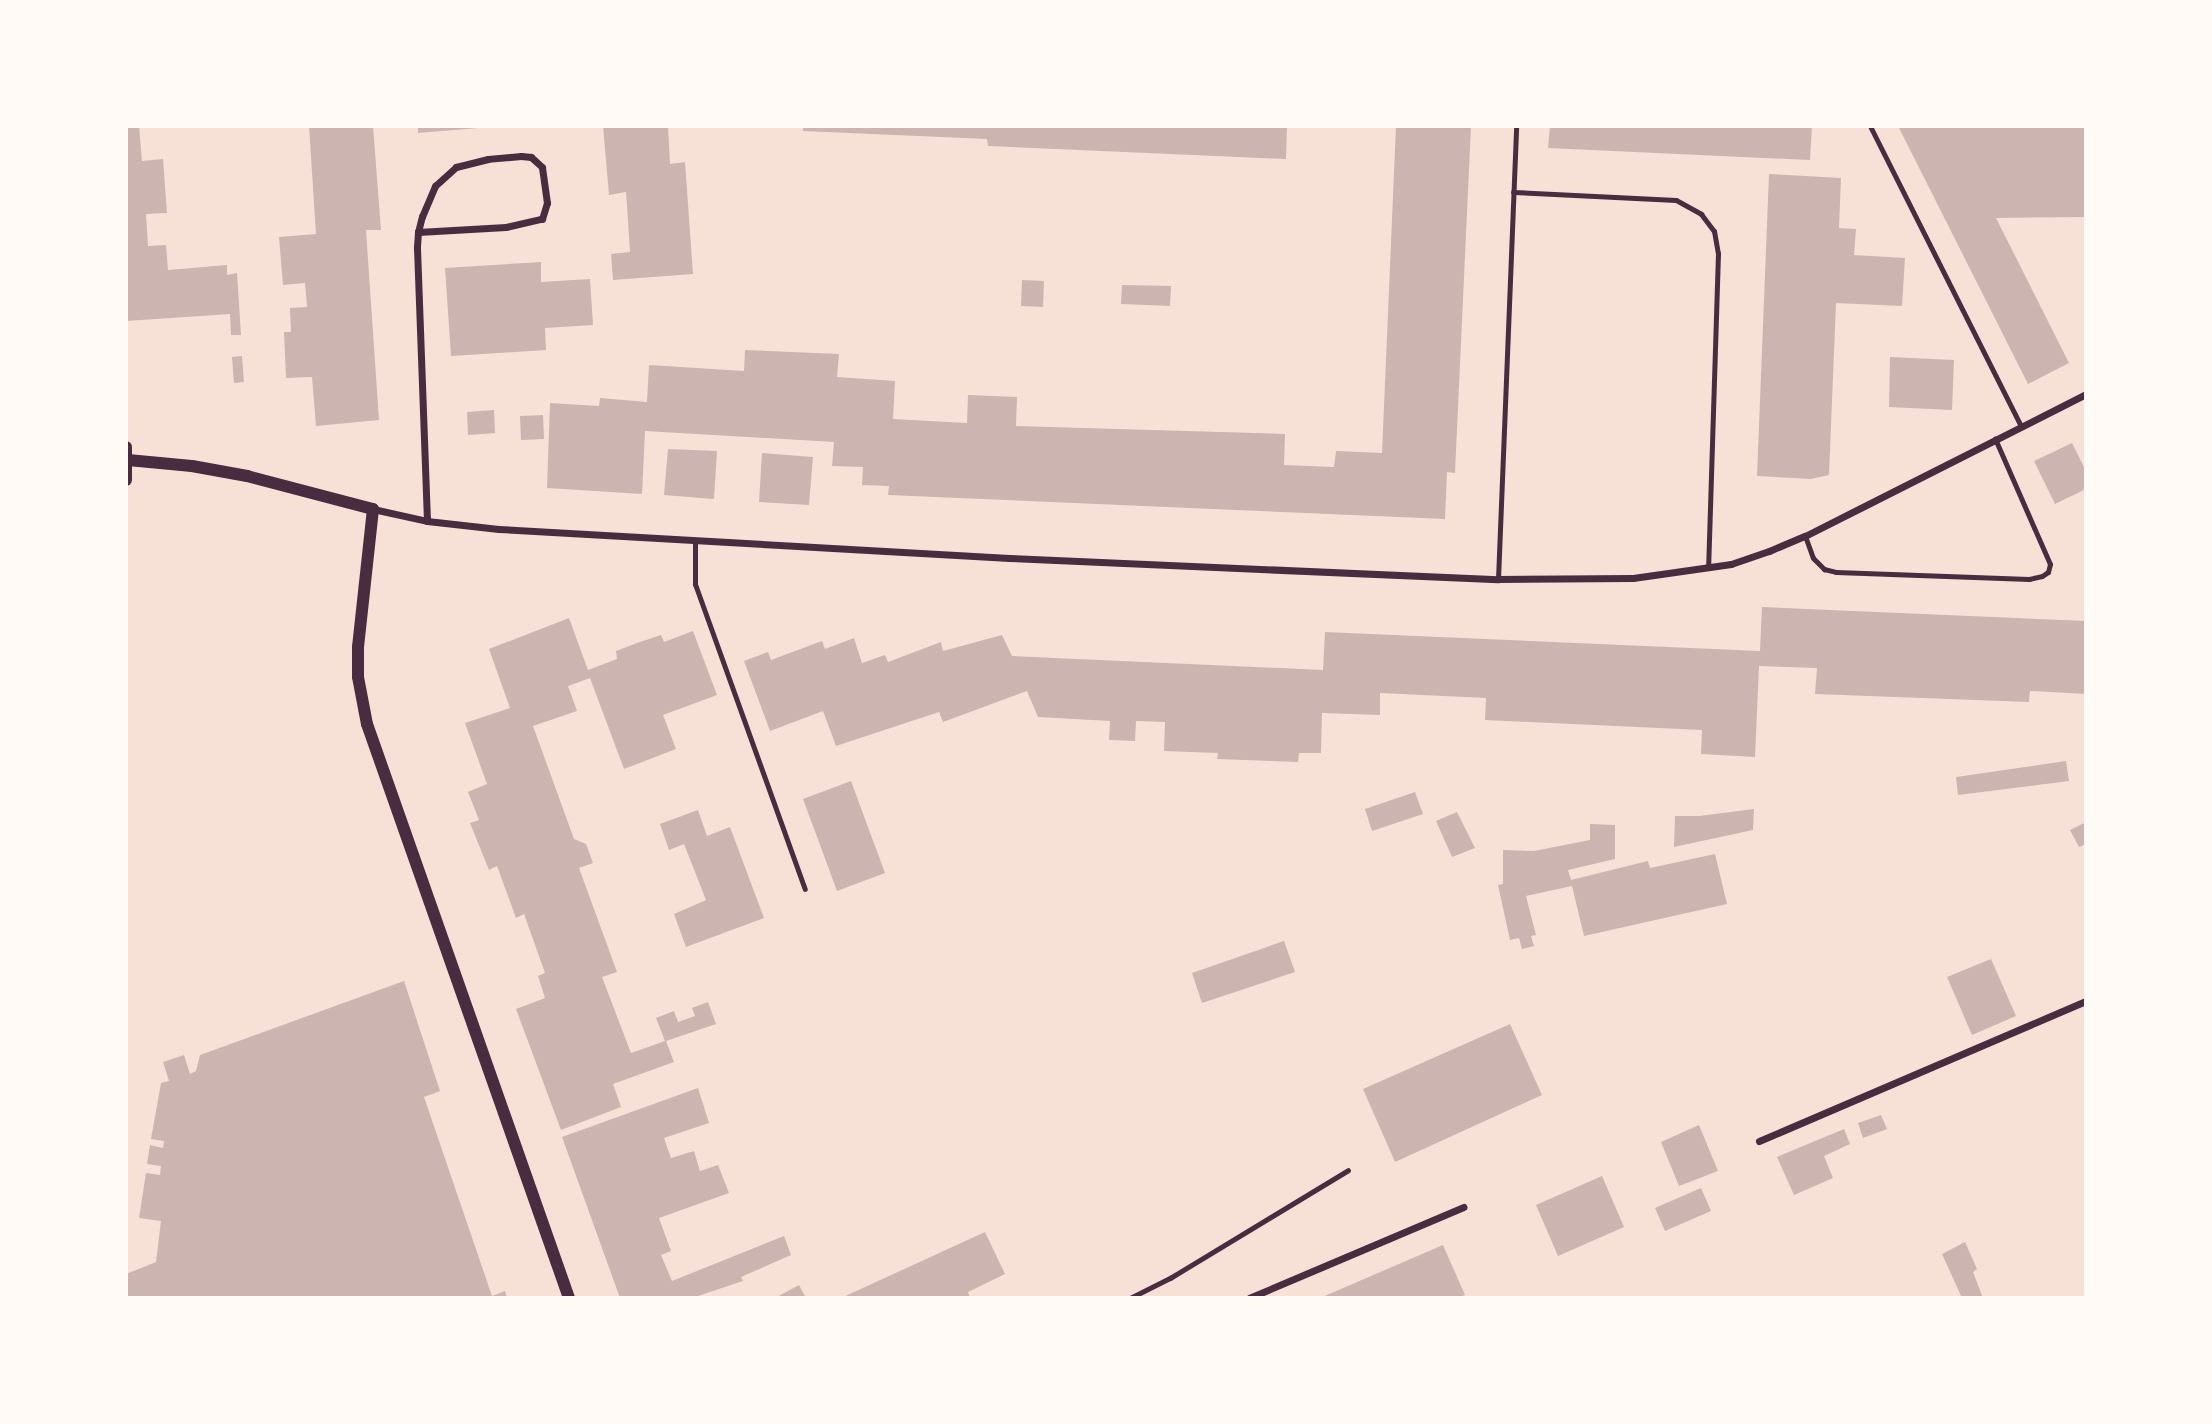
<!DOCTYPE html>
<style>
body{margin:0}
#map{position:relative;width:2212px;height:1424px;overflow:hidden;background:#f7e1d7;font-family:"Fira Sans Condensed",sans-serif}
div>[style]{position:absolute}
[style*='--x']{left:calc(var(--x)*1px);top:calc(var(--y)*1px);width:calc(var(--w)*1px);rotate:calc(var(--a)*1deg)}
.building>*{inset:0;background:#ccb4b1}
.service>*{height:5px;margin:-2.5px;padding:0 2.5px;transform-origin:2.5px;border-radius:2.5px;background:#4a2c40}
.minor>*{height:7px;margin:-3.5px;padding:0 3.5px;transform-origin:3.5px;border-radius:3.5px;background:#4a2c40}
.tertiary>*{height:12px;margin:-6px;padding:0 6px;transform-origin:6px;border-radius:6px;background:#4a2c40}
span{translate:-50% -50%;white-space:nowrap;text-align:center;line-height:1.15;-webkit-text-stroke:7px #fffaf5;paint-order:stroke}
.frame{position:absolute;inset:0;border:128px solid #fffaf5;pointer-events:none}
</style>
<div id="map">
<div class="building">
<div style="clip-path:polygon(126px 126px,139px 126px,142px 161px,163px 159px,167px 213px,146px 214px,148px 246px,166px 245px,168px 270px,227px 265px,227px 275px,237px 273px,241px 335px,231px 335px,230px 314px,126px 321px)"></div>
<div style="clip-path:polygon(309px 126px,373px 126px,381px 230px,366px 230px,379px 420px,316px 426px,312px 377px,286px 378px,284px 332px,291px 332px,290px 308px,307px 307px,305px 283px,283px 285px,279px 237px,316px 234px)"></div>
<div style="clip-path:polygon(418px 126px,478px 126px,479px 128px,418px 133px)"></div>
<div style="clip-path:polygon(603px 126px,668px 126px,670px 164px,685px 162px,693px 274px,613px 280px,611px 254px,630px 252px,628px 221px,626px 192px,609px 195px)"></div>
<div style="clip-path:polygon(803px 126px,1287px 126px,1286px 159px,988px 146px,987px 139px,803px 131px)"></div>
<div style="clip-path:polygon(1396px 126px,1471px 126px,1455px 473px,1447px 472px,1445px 519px,888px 495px,889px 486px,862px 485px,863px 467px,832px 466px,834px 442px,645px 431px,642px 494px,547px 488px,550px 403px,599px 406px,600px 398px,647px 402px,649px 365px,744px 371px,745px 350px,839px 354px,837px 377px,895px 381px,893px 419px,967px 423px,968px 395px,1017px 397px,1016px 426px,1285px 434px,1284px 465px,1334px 467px,1336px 451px,1382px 453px)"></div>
<div style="clip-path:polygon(1550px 126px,1812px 126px,1810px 160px,1548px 148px)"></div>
<div style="clip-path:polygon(1898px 126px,2086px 126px,2086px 217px,1996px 218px,2069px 363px,2028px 384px)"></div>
<div style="clip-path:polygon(1769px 174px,1841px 178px,1839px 228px,1856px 229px,1854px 255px,1905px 258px,1902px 306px,1836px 303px,1829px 475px,1811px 479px,1757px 476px)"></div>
<div style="clip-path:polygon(541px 262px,541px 282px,590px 279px,593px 325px,545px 328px,546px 350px,451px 356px,445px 268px)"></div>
<div style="clip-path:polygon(1022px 280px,1044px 281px,1043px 307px,1021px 306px)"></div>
<div style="clip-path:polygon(1122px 285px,1171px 286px,1170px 306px,1121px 304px)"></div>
<div style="clip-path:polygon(242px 356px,244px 382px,234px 383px,232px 357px)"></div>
<div style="clip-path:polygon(1890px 357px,1954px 360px,1952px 410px,1889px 407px)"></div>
<div style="clip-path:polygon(494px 410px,495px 433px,468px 435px,467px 412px)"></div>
<div style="clip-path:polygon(543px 415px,544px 439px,521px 440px,520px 416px)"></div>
<div style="clip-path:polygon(2072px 443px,2086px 471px,2086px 489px,2055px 504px,2034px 461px)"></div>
<div style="clip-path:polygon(668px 449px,717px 451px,714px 499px,664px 495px)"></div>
<div style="clip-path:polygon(762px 453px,813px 457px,809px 505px,759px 502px)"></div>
<div style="clip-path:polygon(1762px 607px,2086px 621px,2086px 694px,2030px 691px,2029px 702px,1815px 694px,1817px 668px,1759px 666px,1755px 757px,1701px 754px,1702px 730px,1485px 720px,1486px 698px,1380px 693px,1380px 715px,1322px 713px,1321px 753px,1299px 753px,1298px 762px,1217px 759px,1218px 753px,1164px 751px,1165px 722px,1136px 721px,1135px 741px,1109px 740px,1110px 721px,1038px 717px,1027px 691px,943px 722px,939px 712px,836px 746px,823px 711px,770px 731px,744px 661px,768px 652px,771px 660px,822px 641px,825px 649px,854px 638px,862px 663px,885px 655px,888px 662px,941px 642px,943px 651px,1002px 635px,1012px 656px,1323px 670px,1325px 632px,1760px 651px)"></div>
<div style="clip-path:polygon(569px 618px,588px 670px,617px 659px,616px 651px,637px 643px,661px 635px,664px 642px,693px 631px,717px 695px,663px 715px,676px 749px,624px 769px,590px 678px,568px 686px,577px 711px,533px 726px,574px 839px,586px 844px,593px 863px,579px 868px,617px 972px,602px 977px,631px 1053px,665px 1041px,656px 1018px,674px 1011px,678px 1022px,695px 1016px,692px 1008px,708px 1002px,716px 1024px,666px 1041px,674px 1062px,613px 1084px,621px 1107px,561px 1130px,516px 1009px,545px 998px,538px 976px,545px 973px,524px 914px,516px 918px,497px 866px,489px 870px,470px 823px,479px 820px,468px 792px,487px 784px,465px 723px,510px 708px,489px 649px)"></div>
<div style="clip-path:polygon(2066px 761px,2069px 781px,1958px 795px,1956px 777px)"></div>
<div style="clip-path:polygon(851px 781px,885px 873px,837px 891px,803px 799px)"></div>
<div style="clip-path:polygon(1415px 792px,1423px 814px,1372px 831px,1365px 809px)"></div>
<div style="clip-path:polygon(1754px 809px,1753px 830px,1674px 847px,1675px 816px,1699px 816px)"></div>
<div style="clip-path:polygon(698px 810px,707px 836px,730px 827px,764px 918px,686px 947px,674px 914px,706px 900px,684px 844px,669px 850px,660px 824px)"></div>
<div style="clip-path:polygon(1457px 812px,1475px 848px,1452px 857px,1436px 821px)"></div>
<div style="clip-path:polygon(2086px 822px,2086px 844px,2079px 847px,2070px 830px)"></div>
<div style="clip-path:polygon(1590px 824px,1615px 825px,1615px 859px,1568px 870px,1571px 880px,1648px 861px,1650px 868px,1715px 854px,1727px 904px,1584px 936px,1572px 886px,1526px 896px,1536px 935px,1531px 936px,1534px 946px,1522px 949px,1519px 938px,1510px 940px,1498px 885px,1503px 884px,1503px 850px,1534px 851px,1590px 840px)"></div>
<div style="clip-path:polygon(1284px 941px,1295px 972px,1202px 1003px,1192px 973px)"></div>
<div style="clip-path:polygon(1991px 959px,2016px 1016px,1972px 1035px,1947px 977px)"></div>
<div style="clip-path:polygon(404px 981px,440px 1091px,424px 1097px,492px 1296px,505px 1291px,507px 1298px,126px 1298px,126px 1274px,156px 1262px,161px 1221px,139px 1218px,146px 1173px,160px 1175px,161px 1166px,147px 1164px,150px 1145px,163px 1148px,164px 1141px,151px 1139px,161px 1083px,169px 1081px,163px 1062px,184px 1055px,190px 1074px,196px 1071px,200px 1055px)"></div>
<div style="clip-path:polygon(1510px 1024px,1542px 1095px,1395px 1162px,1363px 1089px)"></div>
<div style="clip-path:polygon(698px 1088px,709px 1123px,664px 1138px,671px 1158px,694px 1151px,700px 1171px,718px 1165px,729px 1193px,659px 1218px,671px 1251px,661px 1255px,672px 1281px,784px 1236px,791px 1255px,741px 1277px,743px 1281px,692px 1298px,620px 1298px,562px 1137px)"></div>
<div style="clip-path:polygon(1881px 1115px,1887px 1129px,1863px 1138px,1858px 1123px)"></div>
<div style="clip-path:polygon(1699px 1125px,1718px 1171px,1679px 1186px,1661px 1142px)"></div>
<div style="clip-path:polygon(1844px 1129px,1850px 1144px,1824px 1156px,1833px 1178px,1794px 1195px,1777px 1157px)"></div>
<div style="clip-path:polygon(1602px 1176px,1624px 1227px,1558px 1256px,1536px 1205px)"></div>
<div style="clip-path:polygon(1701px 1188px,1711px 1211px,1665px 1231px,1655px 1208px)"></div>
<div style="clip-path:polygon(985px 1232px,1005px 1274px,968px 1292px,970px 1298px,841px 1298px)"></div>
<div style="clip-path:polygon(1965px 1242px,1977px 1269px,1973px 1272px,1983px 1298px,1962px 1298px,1942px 1254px)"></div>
<div style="clip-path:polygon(1443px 1245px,1465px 1295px,1457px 1298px,1320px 1298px)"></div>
<div style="clip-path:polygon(799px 1285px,806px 1298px,775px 1298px)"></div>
</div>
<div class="service">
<div style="--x:1870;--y:126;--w:336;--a:63.3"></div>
<div style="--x:1513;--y:192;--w:163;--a:2.8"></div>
<div style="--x:1676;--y:200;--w:29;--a:29"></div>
<div style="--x:1701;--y:214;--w:21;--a:53"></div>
<div style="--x:1714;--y:231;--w:22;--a:80"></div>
<div style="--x:1718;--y:253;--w:315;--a:91.8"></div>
<div style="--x:1805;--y:536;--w:23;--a:70"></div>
<div style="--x:1813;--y:558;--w:16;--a:45"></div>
<div style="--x:1824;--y:569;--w:12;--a:14"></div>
<div style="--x:1836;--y:572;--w:193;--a:2.1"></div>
<div style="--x:2029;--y:579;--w:13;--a:-13"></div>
<div style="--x:2042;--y:576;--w:7;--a:-34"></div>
<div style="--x:2048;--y:572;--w:8;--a:-76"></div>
<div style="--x:2050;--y:564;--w:137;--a:-113.7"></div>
<div style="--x:695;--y:541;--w:43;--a:90"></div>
<div style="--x:695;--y:584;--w:324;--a:70.2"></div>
<div style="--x:1498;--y:579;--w:453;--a:-87.7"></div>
<div style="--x:1130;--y:1298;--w:45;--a:-26.6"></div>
<div style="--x:1170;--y:1278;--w:208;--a:-31.2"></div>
</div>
<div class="minor">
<div style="--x:418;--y:232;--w:88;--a:-3.3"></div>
<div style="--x:506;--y:227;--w:37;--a:-13"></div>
<div style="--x:542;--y:219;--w:17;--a:-73"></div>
<div style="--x:547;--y:203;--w:36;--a:-98"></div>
<div style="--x:542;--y:167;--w:15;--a:-138"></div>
<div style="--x:531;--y:157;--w:10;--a:-174"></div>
<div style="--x:521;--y:156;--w:33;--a:175"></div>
<div style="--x:488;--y:159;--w:33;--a:166"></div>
<div style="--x:456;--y:167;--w:28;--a:138"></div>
<div style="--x:435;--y:186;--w:33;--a:113"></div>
<div style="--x:422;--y:216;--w:16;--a:104"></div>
<div style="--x:418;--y:232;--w:16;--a:94"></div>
<div style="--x:417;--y:248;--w:273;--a:87.9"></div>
<div style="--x:373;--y:509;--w:55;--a:12.5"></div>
<div style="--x:427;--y:521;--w:72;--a:6.3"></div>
<div style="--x:499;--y:529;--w:511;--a:3.25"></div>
<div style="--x:1009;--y:558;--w:489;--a:2.5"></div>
<div style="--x:1498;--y:579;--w:135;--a:-0.4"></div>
<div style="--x:1633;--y:578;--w:99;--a:-8.1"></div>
<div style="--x:1731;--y:564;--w:40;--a:-18.9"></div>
<div style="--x:1769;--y:551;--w:39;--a:-23"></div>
<div style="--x:1805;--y:536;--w:315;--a:-26.8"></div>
<div style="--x:1759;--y:1141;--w:356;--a:-23.2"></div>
<div style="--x:1249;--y:1298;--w:233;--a:-23"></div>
</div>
<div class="tertiary">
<div style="--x:126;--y:447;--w:33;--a:90"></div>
<div style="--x:128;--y:460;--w:64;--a:5.4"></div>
<div style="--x:192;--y:466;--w:56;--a:10.3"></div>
<div style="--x:247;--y:476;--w:130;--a:14.7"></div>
<div style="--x:373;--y:509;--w:139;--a:96.2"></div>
<div style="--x:358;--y:647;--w:30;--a:90"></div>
<div style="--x:358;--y:677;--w:48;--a:79.2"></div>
<div style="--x:367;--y:724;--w:609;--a:70.61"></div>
</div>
<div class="frame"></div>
</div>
